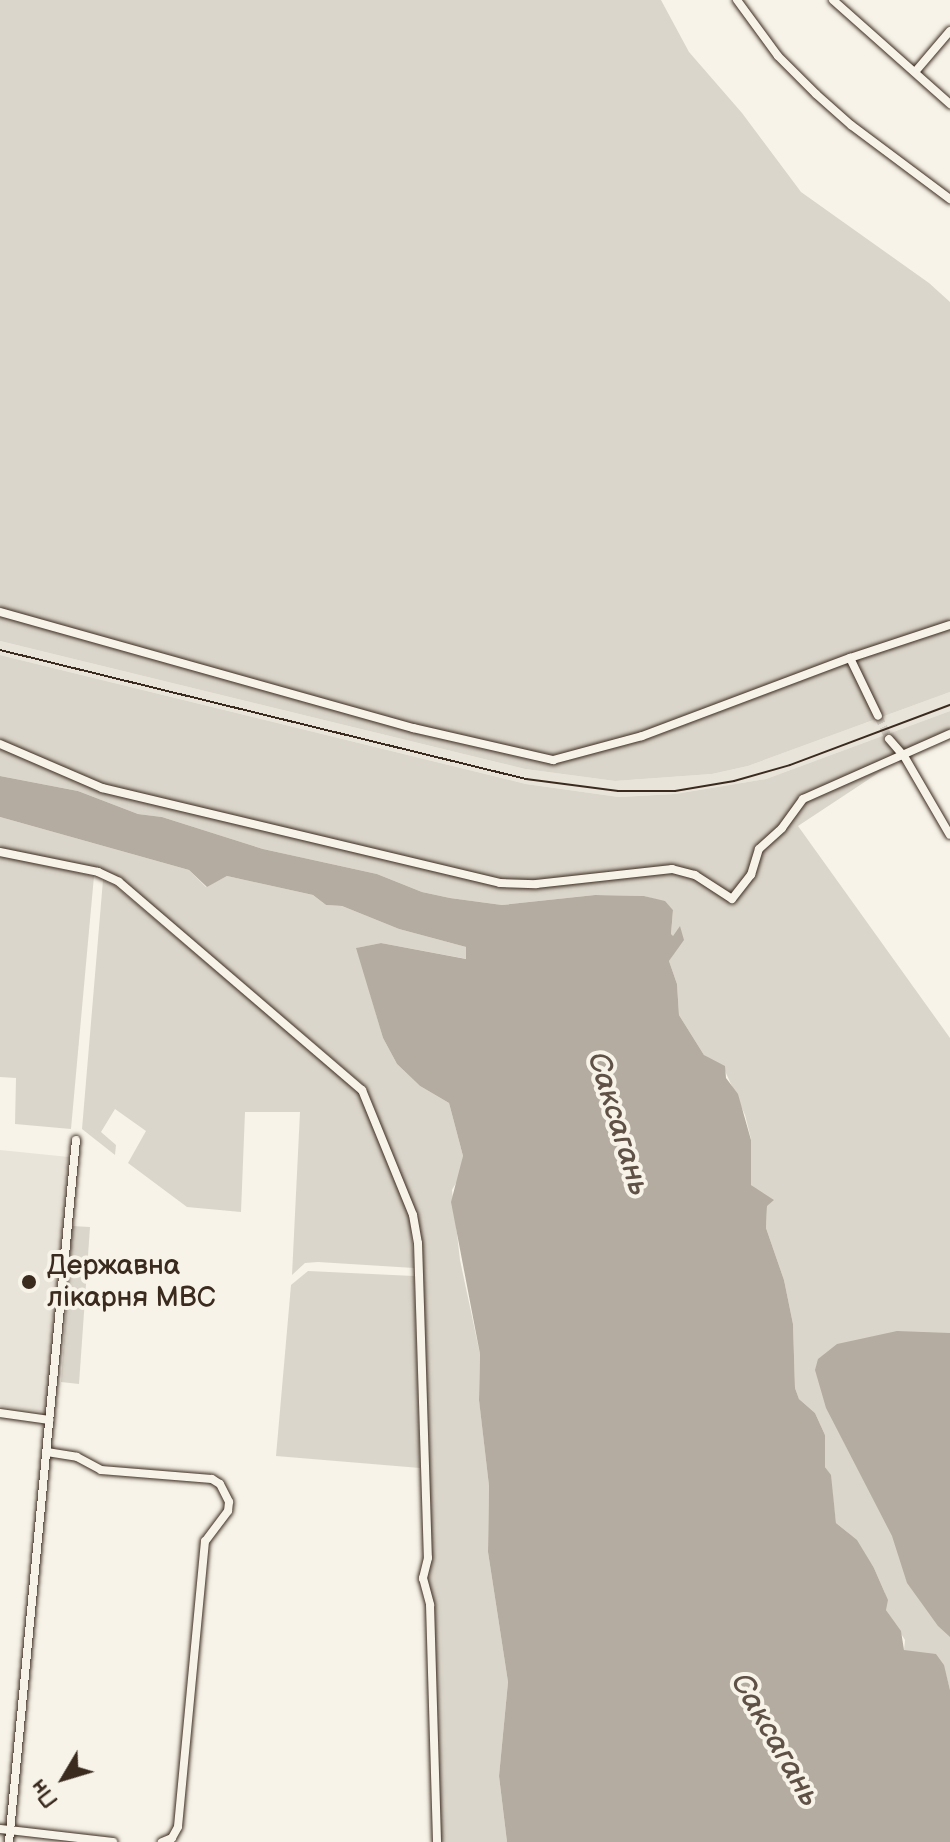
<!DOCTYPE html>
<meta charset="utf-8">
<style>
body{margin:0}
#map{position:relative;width:950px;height:1842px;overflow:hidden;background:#f7f3e8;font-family:"Balsamiq Sans",sans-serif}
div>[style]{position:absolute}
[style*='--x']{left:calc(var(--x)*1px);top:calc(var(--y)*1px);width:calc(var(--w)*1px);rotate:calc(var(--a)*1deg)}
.built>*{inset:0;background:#e9e4d9}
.green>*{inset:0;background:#dbd6cb}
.water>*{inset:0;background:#b4aca0}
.minor-tunnel>*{height:8px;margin-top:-4px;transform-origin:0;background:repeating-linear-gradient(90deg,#d1cbc0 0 8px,transparent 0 12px)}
.roads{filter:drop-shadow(0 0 2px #3b2a1e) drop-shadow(0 0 2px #3b2a1e)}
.minor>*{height:8px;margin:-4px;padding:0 4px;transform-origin:4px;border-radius:4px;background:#f7f3e8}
.tram>*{height:2px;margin:-1px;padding:0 1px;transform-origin:1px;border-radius:1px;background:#3b2a1e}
.dots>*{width:22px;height:22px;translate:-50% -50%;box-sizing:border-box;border:4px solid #f7f3e8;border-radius:50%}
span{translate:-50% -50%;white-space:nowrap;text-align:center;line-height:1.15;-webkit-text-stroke:8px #f7f3e8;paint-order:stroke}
.poi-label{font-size:28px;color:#3b2a1e}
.left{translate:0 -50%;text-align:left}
.water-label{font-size:30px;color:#5f5145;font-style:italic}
.north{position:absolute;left:24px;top:1738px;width:80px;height:80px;-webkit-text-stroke:6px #f7f3e8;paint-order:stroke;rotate:232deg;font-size:22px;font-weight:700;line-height:32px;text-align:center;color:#3b2a1e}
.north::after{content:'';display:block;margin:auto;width:28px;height:36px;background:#3b2a1e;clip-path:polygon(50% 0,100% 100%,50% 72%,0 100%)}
</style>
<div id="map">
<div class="built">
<div style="clip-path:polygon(0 641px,525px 769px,615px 781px,712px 774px,748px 766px,950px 692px,950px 711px,766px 779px,675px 794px,619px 797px,526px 784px,0 655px)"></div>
<div style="clip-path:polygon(0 1150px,69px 1157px,45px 1412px,0 1406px)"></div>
</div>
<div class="green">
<div style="clip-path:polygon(0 0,661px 0,689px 52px,742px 113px,801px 192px,929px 283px,950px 302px,950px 692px,748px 766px,712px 774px,615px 781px,525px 769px,0 641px)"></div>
<div style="clip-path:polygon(0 655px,526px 784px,619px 797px,675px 794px,766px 779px,950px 711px,950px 734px,904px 756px,798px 826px,950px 1038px,950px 1690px,946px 1675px,904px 1650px,905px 1640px,886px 1610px,885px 1593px,874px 1568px,847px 1532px,836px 1523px,830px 1475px,825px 1467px,825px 1435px,815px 1413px,799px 1399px,795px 1388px,793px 1324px,784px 1280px,766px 1228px,767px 1206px,763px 1195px,751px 1185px,751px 1139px,745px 1115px,725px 1071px,704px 1055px,679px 1015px,677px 984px,669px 961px,679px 945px,680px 927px,673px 937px,671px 934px,673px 910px,665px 902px,644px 896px,595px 895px,502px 905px,450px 898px,422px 892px,377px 874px,263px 849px,162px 817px,138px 814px,78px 791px,0 776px)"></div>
<div style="clip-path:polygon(0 817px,189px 870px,206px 887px,227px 876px,313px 895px,326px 905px,342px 906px,399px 929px,466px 947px,467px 959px,381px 943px,357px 948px,383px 1038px,397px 1064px,420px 1086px,449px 1103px,463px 1156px,461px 1174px,452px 1190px,460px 1260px,480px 1354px,479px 1399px,489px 1486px,488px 1552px,508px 1682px,499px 1776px,507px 1842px,441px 1842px,434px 1605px,426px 1578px,416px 1214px,366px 1087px,121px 879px,0 848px)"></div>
<div style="clip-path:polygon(0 856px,94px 876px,71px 1129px,15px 1124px,16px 1078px,0 1077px)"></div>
<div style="clip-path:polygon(103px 880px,114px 885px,359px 1091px,410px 1216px,414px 1268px,318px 1262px,305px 1263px,292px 1275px,300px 1112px,245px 1112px,241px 1212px,187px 1207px,128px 1163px,146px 1131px,115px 1109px,101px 1132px,116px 1145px,115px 1155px,82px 1129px)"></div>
<div style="clip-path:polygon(72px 1226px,90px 1227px,79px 1384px,61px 1382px)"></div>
<div style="clip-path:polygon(308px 1271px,414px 1276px,420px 1468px,276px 1456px,291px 1285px)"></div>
</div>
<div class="water">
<div style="clip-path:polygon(0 776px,78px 791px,138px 814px,162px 817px,263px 849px,377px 874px,422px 892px,450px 898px,502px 905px,595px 895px,644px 896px,665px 901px,673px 910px,671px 934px,673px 936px,680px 926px,684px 940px,669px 961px,677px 984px,679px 1015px,704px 1055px,725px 1066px,726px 1078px,738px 1094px,751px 1140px,751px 1185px,774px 1200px,767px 1206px,766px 1228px,784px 1280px,793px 1324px,795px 1388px,799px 1399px,815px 1413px,825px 1435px,825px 1467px,831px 1475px,836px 1523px,857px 1540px,874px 1568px,888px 1600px,886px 1610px,901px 1631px,904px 1650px,936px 1654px,944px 1665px,950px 1690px,950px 1842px,507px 1842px,499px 1776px,508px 1682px,488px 1552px,489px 1486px,479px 1400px,480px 1354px,451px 1202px,463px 1156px,449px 1103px,420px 1086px,397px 1064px,383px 1038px,356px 948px,381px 943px,466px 959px,466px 947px,399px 929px,342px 906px,326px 905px,313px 895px,227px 876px,207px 887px,189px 870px,0 817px)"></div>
<div style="clip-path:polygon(897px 1331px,950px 1333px,950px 1637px,938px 1626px,907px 1583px,892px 1536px,826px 1408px,815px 1370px,818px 1359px,837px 1344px)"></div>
</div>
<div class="minor-tunnel">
<div style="--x:878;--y:716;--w:25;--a:64"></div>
</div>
<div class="roads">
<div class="minor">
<div style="--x:737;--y:0;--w:69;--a:53.8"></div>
<div style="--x:778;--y:56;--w:54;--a:45"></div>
<div style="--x:816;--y:94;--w:47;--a:41.5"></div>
<div style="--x:851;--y:125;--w:124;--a:36.8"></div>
<div style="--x:833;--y:0;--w:157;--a:41.6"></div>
<div style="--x:915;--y:72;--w:54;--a:-49.5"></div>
<div style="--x:0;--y:612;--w:429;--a:15.7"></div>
<div style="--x:413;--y:728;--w:144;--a:12.9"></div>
<div style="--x:553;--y:760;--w:92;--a:-15.1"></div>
<div style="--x:642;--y:736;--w:222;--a:-20.6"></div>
<div style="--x:850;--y:658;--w:105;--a:-18.3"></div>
<div style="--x:850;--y:658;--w:64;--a:64.2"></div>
<div style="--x:889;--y:739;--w:23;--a:49"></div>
<div style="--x:904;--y:756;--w:91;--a:59.8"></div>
<div style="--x:0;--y:744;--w:111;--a:23.3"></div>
<div style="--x:102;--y:788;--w:409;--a:13.4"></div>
<div style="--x:500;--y:883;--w:36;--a:2"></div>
<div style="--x:536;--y:884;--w:137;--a:-6.3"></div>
<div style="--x:672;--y:869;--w:24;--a:15"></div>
<div style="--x:695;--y:875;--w:44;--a:33"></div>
<div style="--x:732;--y:899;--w:31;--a:-52"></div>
<div style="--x:751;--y:875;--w:27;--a:-73"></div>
<div style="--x:759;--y:849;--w:31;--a:-42"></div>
<div style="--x:782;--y:828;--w:36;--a:-54"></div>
<div style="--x:803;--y:799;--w:161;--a:-23.9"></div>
<div style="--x:0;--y:852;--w:100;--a:11.5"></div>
<div style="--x:98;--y:872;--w:23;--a:25"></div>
<div style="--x:119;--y:882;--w:320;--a:40.6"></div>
<div style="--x:362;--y:1090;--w:135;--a:67.8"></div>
<div style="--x:413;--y:1215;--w:28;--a:80"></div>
<div style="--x:418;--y:1243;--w:315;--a:88.2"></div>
<div style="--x:428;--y:1558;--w:21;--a:104"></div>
<div style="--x:423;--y:1578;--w:28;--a:75"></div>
<div style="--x:430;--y:1605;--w:237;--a:88.3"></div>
<div style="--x:0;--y:1413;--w:50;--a:8"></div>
<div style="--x:47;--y:1452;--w:30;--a:9"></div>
<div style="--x:77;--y:1457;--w:27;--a:28"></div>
<div style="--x:101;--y:1470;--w:111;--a:4.6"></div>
<div style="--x:212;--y:1479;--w:9;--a:32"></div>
<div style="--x:220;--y:1484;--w:20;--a:63"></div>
<div style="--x:229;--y:1502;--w:9;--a:96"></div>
<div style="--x:228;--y:1511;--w:38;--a:127"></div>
<div style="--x:205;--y:1541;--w:287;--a:95.4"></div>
<div style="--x:178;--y:1827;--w:13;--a:119"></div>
<div style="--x:172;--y:1838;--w:11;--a:158"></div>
<div style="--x:0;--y:1829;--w:114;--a:6.6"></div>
<div style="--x:9;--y:1842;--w:705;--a:-84.55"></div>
</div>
</div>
<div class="tram">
<div style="--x:0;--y:650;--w:542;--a:13.78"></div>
<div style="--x:526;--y:779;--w:93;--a:7.4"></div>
<div style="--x:618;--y:791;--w:57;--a:0"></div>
<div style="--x:675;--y:791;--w:60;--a:-9.6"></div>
<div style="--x:734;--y:781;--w:58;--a:-15.9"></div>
<div style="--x:790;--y:765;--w:171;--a:-20.6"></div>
</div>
<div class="dots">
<div style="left:29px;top:1282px;background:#3b2a1e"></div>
</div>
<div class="poi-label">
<span class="left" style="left:47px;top:1282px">Державна<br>лікарня МВС</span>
</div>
<div class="water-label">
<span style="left:618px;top:1124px;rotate:73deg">Саксагань</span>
<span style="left:775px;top:1740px;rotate:60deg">Саксагань</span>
</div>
<div class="north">Пн</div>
</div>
